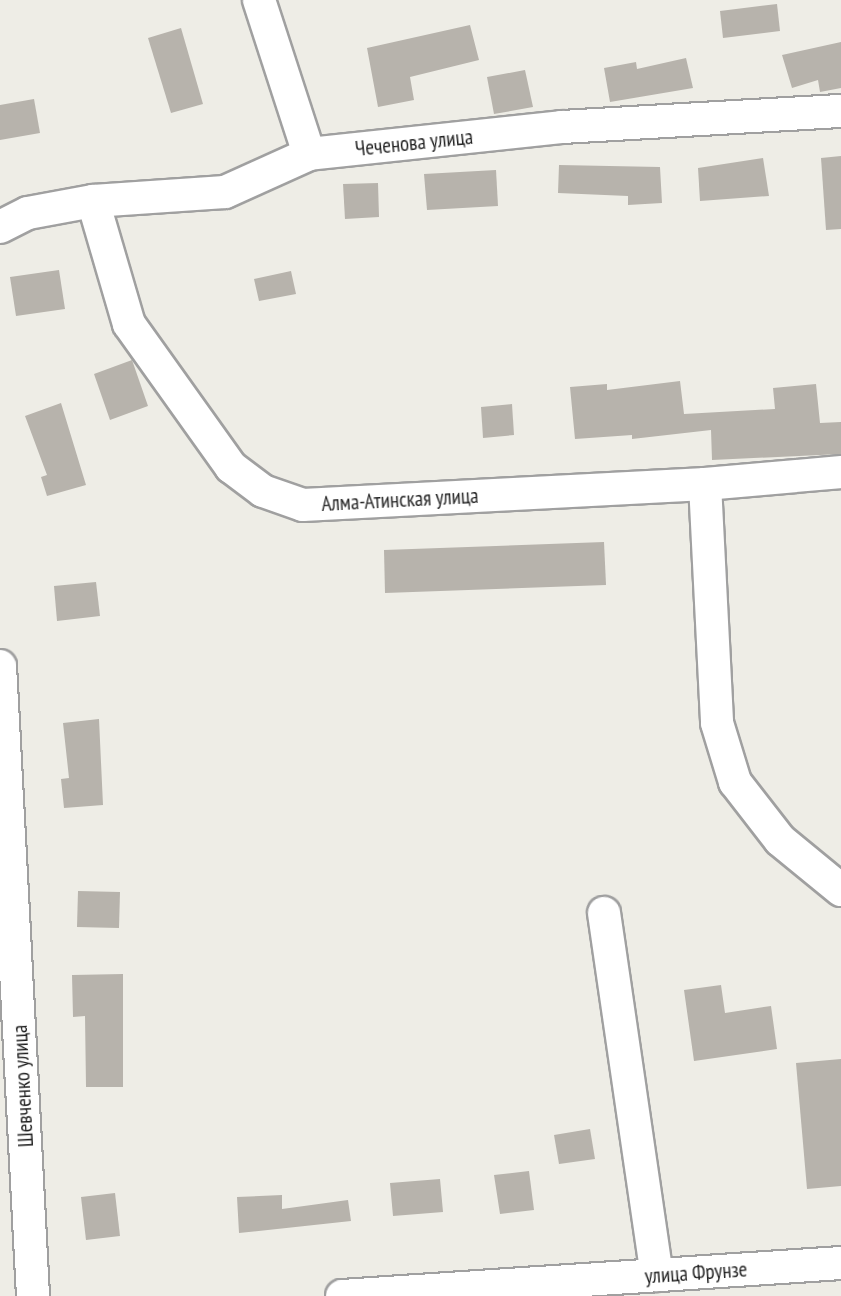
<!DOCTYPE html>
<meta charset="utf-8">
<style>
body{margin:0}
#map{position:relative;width:841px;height:1296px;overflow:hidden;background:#eeede6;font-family:"PT Sans Narrow",sans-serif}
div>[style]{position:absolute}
.building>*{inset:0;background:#b7b3ac}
.roads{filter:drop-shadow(2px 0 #a0a0a0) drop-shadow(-2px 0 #a0a0a0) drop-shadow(0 2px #a0a0a0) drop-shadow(0 -2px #a0a0a0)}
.minor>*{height:32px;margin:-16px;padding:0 16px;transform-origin:16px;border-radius:16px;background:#fff}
span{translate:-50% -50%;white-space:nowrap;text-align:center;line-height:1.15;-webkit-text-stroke:6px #fff;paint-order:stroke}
.street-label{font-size:21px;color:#1f1f1f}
</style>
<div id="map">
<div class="building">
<div style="clip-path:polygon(777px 4px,780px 31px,723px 38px,720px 11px)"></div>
<div style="clip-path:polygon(470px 25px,479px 60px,410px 77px,414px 100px,378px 107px,367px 48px)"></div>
<div style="clip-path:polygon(181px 28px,203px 104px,171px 113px,148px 38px)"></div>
<div style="clip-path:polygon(841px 42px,841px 88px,820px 92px,818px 80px,792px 88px,782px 55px)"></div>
<div style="clip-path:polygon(686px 58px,693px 88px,610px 102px,604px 68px,636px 62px,637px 69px)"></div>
<div style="clip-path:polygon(525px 70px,533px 107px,494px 114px,487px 77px)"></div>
<div style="clip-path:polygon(34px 99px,40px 133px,0 140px,0 105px)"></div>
<div style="clip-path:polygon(841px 156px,841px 229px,826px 230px,821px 158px)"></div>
<div style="clip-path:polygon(763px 158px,769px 196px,700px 201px,698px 168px)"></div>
<div style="clip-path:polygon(559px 165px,660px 167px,662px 203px,628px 205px,628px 196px,558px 193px)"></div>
<div style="clip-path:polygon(496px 170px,498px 206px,427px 210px,424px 174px)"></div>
<div style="clip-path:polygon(378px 183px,379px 217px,345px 219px,343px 184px)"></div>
<div style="clip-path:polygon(59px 270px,65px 309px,16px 316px,10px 277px)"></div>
<div style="clip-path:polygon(291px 271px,296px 294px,259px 301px,254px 279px)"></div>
<div style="clip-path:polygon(132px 360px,148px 406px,110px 420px,94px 374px)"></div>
<div style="clip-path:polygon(680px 381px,684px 414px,775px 409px,773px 388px,816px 384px,820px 423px,841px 422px,841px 454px,712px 460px,711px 430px,632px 439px,632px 435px,575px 439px,570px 387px,607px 384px,607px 390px)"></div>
<div style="clip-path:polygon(61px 403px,86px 485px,47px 496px,41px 477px,47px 475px,25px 416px)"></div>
<div style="clip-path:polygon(512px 404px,514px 435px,483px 438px,481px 407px)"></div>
<div style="clip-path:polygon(604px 542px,606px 585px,385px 593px,384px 550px)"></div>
<div style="clip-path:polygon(96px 582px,100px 616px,57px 621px,54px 586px)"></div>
<div style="clip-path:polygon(99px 719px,103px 805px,64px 808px,61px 779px,69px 778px,63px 723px)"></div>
<div style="clip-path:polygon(78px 891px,120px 892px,119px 928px,77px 927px)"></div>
<div style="clip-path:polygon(123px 974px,123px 1087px,86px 1087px,85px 1016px,73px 1017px,72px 975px)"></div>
<div style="clip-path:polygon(721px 985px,725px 1013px,771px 1006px,777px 1049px,694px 1061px,684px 990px)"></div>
<div style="clip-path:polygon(841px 1059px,841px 1186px,807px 1189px,796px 1063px)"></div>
<div style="clip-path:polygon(590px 1129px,595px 1159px,559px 1164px,554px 1135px)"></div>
<div style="clip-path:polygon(529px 1171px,534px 1210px,500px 1214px,494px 1175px)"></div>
<div style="clip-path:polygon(440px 1179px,443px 1212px,393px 1216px,390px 1183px)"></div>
<div style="clip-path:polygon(115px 1193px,120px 1236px,86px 1240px,81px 1197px)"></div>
<div style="clip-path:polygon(282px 1195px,282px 1209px,348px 1200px,351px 1221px,239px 1233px,237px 1197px)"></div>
</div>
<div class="roads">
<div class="minor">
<div style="left:259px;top:0;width:162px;rotate:72deg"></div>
<div style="left:93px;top:201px;width:128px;rotate:73.7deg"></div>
<div style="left:129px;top:324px;width:176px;rotate:54.5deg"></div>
<div style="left:231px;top:467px;width:40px;rotate:37deg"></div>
<div style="left:263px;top:491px;width:42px;rotate:19.3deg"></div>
<div style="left:303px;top:505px;width:403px;rotate:-3deg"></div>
<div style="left:705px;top:484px;width:137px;rotate:-5deg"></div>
<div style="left:0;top:227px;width:31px;rotate:-27deg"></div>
<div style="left:28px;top:213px;width:66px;rotate:-10.5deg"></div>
<div style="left:93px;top:201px;width:132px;rotate:-3.9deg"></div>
<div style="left:225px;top:192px;width:92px;rotate:-24.3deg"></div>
<div style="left:309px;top:154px;width:254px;rotate:-6.1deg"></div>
<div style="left:562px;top:127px;width:279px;rotate:-3.3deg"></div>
<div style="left:705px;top:484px;width:239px;rotate:87.1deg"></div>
<div style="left:717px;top:723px;width:62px;rotate:73deg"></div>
<div style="left:735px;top:782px;width:73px;rotate:52.2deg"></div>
<div style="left:780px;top:840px;width:79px;rotate:39.3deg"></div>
<div style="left:0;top:666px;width:631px;rotate:87deg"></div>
<div style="left:604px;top:913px;width:366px;rotate:81.7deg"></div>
<div style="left:342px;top:1296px;width:500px;rotate:-3.78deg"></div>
</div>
</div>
<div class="street-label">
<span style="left:414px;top:143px;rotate:-6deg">Чеченова улица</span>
<span style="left:400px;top:500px;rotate:-3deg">Алма-Атинская улица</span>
<span style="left:23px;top:1086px;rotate:-93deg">Шевченко улица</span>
<span style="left:696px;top:1273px;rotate:-4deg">улица Фрунзе</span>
</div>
</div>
